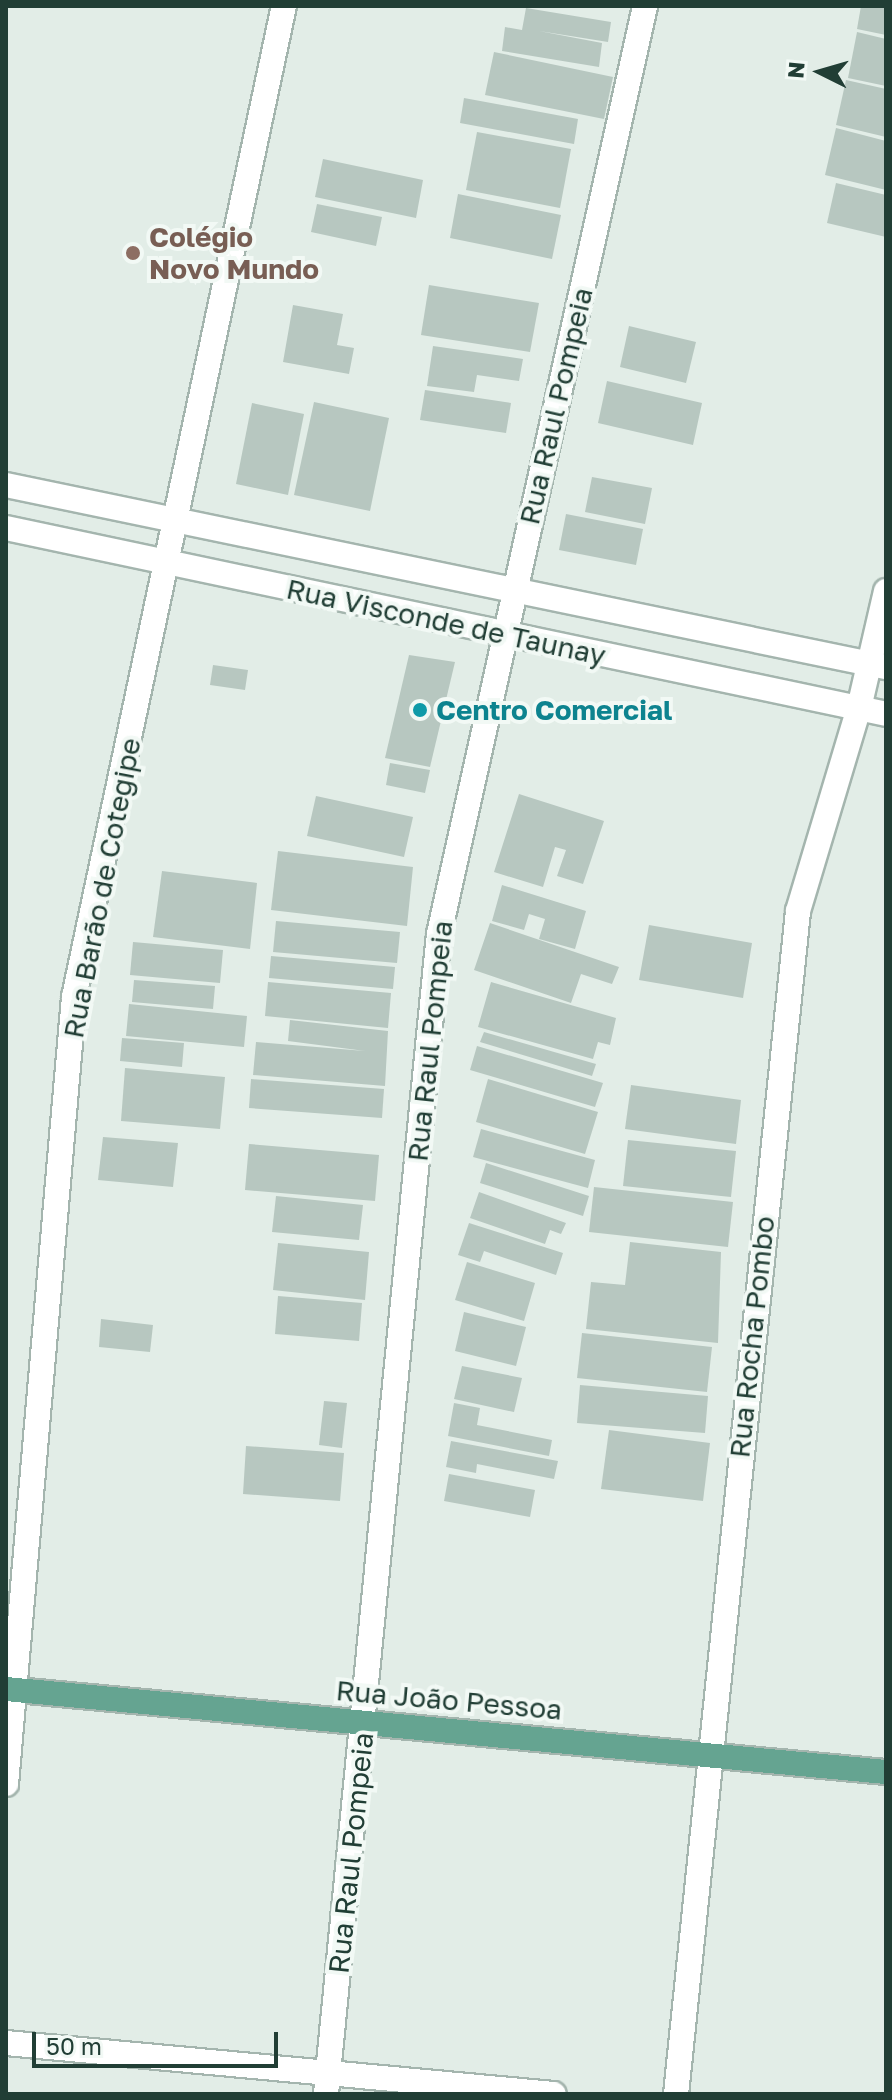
<!DOCTYPE html>
<meta charset="utf-8">
<style>
body{margin:0}
#map{position:relative;width:892px;height:2100px;overflow:hidden;background:#e2ede7;font-family:"Golos Text",sans-serif}
div>[style]{position:absolute}
.building>*{inset:0;background:#b7c7c0}
.roads{filter:drop-shadow(2px 0 #a4b5ae) drop-shadow(-2px 0 #a4b5ae) drop-shadow(0 2px #a4b5ae) drop-shadow(0 -2px #a4b5ae)}
.minor>*{height:24px;margin:-12px;padding:0 12px;transform-origin:12px;border-radius:12px;background:#fff}
.major>*{height:24px;margin:-12px;padding:0 12px;transform-origin:12px;border-radius:12px;background:#65a491}
.dots>*{width:22px;height:22px;translate:-50% -50%;box-sizing:border-box;border:4px solid #f2f9f5;border-radius:50%}
span{translate:-50% -50%;white-space:nowrap;text-align:center;line-height:1.15;-webkit-text-stroke:8px #f2f9f5;paint-order:stroke}
.education-label{font-size:28px;color:#785e54;font-weight:700}
.left{translate:0 -50%;text-align:left}
.street-label{font-size:28px;color:#213e35}
.culture-label{font-size:28px;color:#0d838f;font-weight:700}
.frame{position:absolute;inset:0;border:8px solid #213e35;pointer-events:none}
.north{position:absolute;left:780px;top:32px;width:80px;height:80px;-webkit-text-stroke:6px #f2f9f5;paint-order:stroke;rotate:275deg;font-size:22px;font-weight:700;line-height:32px;text-align:center;color:#213e35}
.north::after{content:'';display:block;margin:auto;width:28px;height:36px;background:#213e35;clip-path:polygon(50% 0,100% 100%,50% 72%,0 100%)}
.scale{position:absolute;left:32px;top:2032px;width:246px;height:36px;box-sizing:border-box;border:4px solid #213e35;border-top:0;padding-left:10px;font-size:24px;line-height:28px;white-space:nowrap;color:#213e35;-webkit-text-stroke:6px #f2f9f5;paint-order:stroke}
</style>
<div id="map">
<div class="building">
<div style="clip-path:polygon(861px 6px,886px 6px,886px 35px,857px 29px)"></div>
<div style="clip-path:polygon(526px 8px,611px 22px,608px 42px,539px 31px,602px 43px,599px 67px,502px 51px,505px 27px,522px 30px)"></div>
<div style="clip-path:polygon(857px 32px,886px 39px,886px 86px,848px 78px)"></div>
<div style="clip-path:polygon(494px 52px,613px 77px,604px 119px,485px 95px)"></div>
<div style="clip-path:polygon(846px 80px,886px 89px,886px 137px,836px 125px)"></div>
<div style="clip-path:polygon(464px 98px,578px 119px,574px 144px,460px 123px)"></div>
<div style="clip-path:polygon(836px 128px,886px 141px,886px 190px,825px 175px)"></div>
<div style="clip-path:polygon(477px 132px,571px 149px,560px 208px,466px 190px)"></div>
<div style="clip-path:polygon(323px 159px,423px 180px,416px 218px,315px 197px)"></div>
<div style="clip-path:polygon(836px 183px,886px 195px,886px 237px,827px 223px)"></div>
<div style="clip-path:polygon(458px 194px,561px 215px,552px 259px,450px 238px)"></div>
<div style="clip-path:polygon(317px 204px,382px 217px,376px 246px,311px 232px)"></div>
<div style="clip-path:polygon(429px 285px,539px 303px,530px 352px,421px 335px)"></div>
<div style="clip-path:polygon(293px 305px,343px 314px,337px 345px,354px 348px,349px 374px,283px 362px)"></div>
<div style="clip-path:polygon(629px 326px,696px 342px,686px 383px,620px 367px)"></div>
<div style="clip-path:polygon(433px 346px,523px 359px,519px 381px,477px 375px,474px 392px,427px 386px)"></div>
<div style="clip-path:polygon(607px 381px,702px 403px,693px 445px,598px 423px)"></div>
<div style="clip-path:polygon(425px 390px,511px 403px,506px 433px,420px 420px)"></div>
<div style="clip-path:polygon(314px 402px,389px 418px,370px 511px,294px 495px)"></div>
<div style="clip-path:polygon(252px 403px,304px 414px,288px 495px,236px 484px)"></div>
<div style="clip-path:polygon(592px 477px,652px 488px,645px 524px,585px 512px)"></div>
<div style="clip-path:polygon(566px 514px,643px 529px,636px 565px,559px 550px)"></div>
<div style="clip-path:polygon(409px 655px,455px 662px,430px 767px,385px 758px)"></div>
<div style="clip-path:polygon(213px 665px,248px 670px,245px 690px,210px 685px)"></div>
<div style="clip-path:polygon(390px 763px,430px 770px,425px 793px,386px 785px)"></div>
<div style="clip-path:polygon(519px 794px,604px 821px,583px 884px,557px 876px,566px 850px,555px 847px,543px 887px,494px 872px)"></div>
<div style="clip-path:polygon(316px 796px,413px 817px,404px 857px,307px 836px)"></div>
<div style="clip-path:polygon(278px 851px,413px 867px,407px 926px,271px 910px)"></div>
<div style="clip-path:polygon(162px 871px,257px 883px,250px 949px,153px 937px)"></div>
<div style="clip-path:polygon(502px 885px,586px 911px,575px 949px,539px 939px,545px 919px,529px 914px,524px 930px,492px 921px)"></div>
<div style="clip-path:polygon(276px 921px,400px 932px,397px 963px,273px 952px)"></div>
<div style="clip-path:polygon(490px 923px,619px 967px,612px 984px,581px 974px,571px 1003px,474px 970px)"></div>
<div style="clip-path:polygon(649px 925px,752px 943px,743px 998px,639px 980px)"></div>
<div style="clip-path:polygon(133px 942px,223px 950px,220px 983px,130px 975px)"></div>
<div style="clip-path:polygon(271px 956px,395px 967px,393px 989px,269px 978px)"></div>
<div style="clip-path:polygon(134px 980px,215px 986px,213px 1009px,132px 1002px)"></div>
<div style="clip-path:polygon(268px 982px,391px 993px,388px 1028px,265px 1016px)"></div>
<div style="clip-path:polygon(491px 982px,616px 1018px,610px 1045px,598px 1042px,593px 1059px,478px 1027px)"></div>
<div style="clip-path:polygon(129px 1004px,247px 1016px,244px 1047px,126px 1036px)"></div>
<div style="clip-path:polygon(290px 1020px,388px 1031px,385px 1086px,253px 1075px,256px 1042px,365px 1051px,288px 1041px)"></div>
<div style="clip-path:polygon(484px 1032px,596px 1064px,592px 1076px,480px 1042px)"></div>
<div style="clip-path:polygon(122px 1038px,184px 1043px,182px 1067px,120px 1061px)"></div>
<div style="clip-path:polygon(477px 1046px,603px 1083px,595px 1107px,470px 1070px)"></div>
<div style="clip-path:polygon(125px 1068px,225px 1077px,220px 1129px,121px 1121px)"></div>
<div style="clip-path:polygon(251px 1079px,384px 1089px,382px 1118px,249px 1108px)"></div>
<div style="clip-path:polygon(488px 1079px,598px 1112px,585px 1154px,476px 1122px)"></div>
<div style="clip-path:polygon(631px 1085px,741px 1100px,736px 1144px,625px 1129px)"></div>
<div style="clip-path:polygon(481px 1129px,595px 1160px,588px 1188px,473px 1157px)"></div>
<div style="clip-path:polygon(103px 1137px,178px 1143px,173px 1187px,98px 1180px)"></div>
<div style="clip-path:polygon(628px 1140px,736px 1151px,731px 1197px,623px 1186px)"></div>
<div style="clip-path:polygon(249px 1144px,379px 1155px,375px 1201px,245px 1190px)"></div>
<div style="clip-path:polygon(486px 1163px,589px 1196px,583px 1216px,480px 1183px)"></div>
<div style="clip-path:polygon(594px 1187px,733px 1202px,728px 1247px,589px 1232px)"></div>
<div style="clip-path:polygon(479px 1192px,566px 1223px,561px 1234px,550px 1230px,545px 1244px,470px 1218px)"></div>
<div style="clip-path:polygon(276px 1196px,363px 1205px,359px 1240px,272px 1232px)"></div>
<div style="clip-path:polygon(469px 1223px,563px 1253px,556px 1275px,484px 1251px,480px 1262px,458px 1255px)"></div>
<div style="clip-path:polygon(630px 1242px,721px 1252px,718px 1343px,586px 1329px,591px 1282px,625px 1285px)"></div>
<div style="clip-path:polygon(278px 1243px,369px 1252px,365px 1300px,273px 1290px)"></div>
<div style="clip-path:polygon(467px 1262px,535px 1283px,524px 1321px,455px 1300px)"></div>
<div style="clip-path:polygon(278px 1296px,362px 1303px,359px 1341px,275px 1334px)"></div>
<div style="clip-path:polygon(464px 1312px,526px 1327px,516px 1366px,455px 1351px)"></div>
<div style="clip-path:polygon(101px 1319px,153px 1325px,150px 1352px,99px 1347px)"></div>
<div style="clip-path:polygon(582px 1333px,712px 1347px,707px 1392px,577px 1378px)"></div>
<div style="clip-path:polygon(462px 1366px,522px 1378px,514px 1412px,454px 1399px)"></div>
<div style="clip-path:polygon(580px 1385px,708px 1396px,705px 1433px,577px 1423px)"></div>
<div style="clip-path:polygon(324px 1401px,347px 1403px,342px 1448px,319px 1445px)"></div>
<div style="clip-path:polygon(454px 1403px,480px 1408px,477px 1425px,552px 1440px,549px 1456px,448px 1436px)"></div>
<div style="clip-path:polygon(609px 1430px,710px 1443px,703px 1501px,601px 1489px)"></div>
<div style="clip-path:polygon(451px 1441px,558px 1461px,554px 1479px,477px 1464px,476px 1473px,446px 1467px)"></div>
<div style="clip-path:polygon(246px 1446px,344px 1453px,340px 1501px,243px 1494px)"></div>
<div style="clip-path:polygon(449px 1474px,535px 1490px,530px 1517px,444px 1501px)"></div>
</div>
<div class="roads">
<div class="minor">
<div style="left:6px;top:485px;width:898px;rotate:11.7deg"></div>
<div style="left:6px;top:528px;width:899px;rotate:11.93deg"></div>
<div style="left:6px;top:1784px;width:790px;rotate:-85.06deg"></div>
<div style="left:74px;top:997px;width:1013px;rotate:-78.04deg"></div>
<div style="left:6px;top:2043px;width:550px;rotate:5.32deg"></div>
<div style="left:326px;top:2094px;width:1165px;rotate:-84.44deg"></div>
<div style="left:439px;top:934px;width:951px;rotate:-77.48deg"></div>
<div style="left:676px;top:2094px;width:1189px;rotate:-84.11deg"></div>
<div style="left:798px;top:911px;width:212px;rotate:-73.3deg"></div>
<div style="left:859px;top:708px;width:120px;rotate:-77deg"></div>
</div>
<div class="major">
<div style="left:6px;top:1689px;width:884px;rotate:5.39deg"></div>
</div>
</div>
<div class="dots">
<div style="left:133px;top:253px;background:#8d6e63"></div>
<div style="left:420px;top:710px;background:#0f9aa8"></div>
</div>
<div class="education-label">
<span class="left" style="left:149px;top:253px">Colégio<br>Novo Mundo</span>
</div>
<div class="street-label">
<span style="left:556px;top:406px;rotate:-77deg">Rua Raul Pompeia</span>
<span style="left:446px;top:622px;rotate:12deg">Rua Visconde de Taunay</span>
<span style="left:102px;top:888px;rotate:-79deg">Rua Barão de Cotegipe</span>
<span style="left:430px;top:1041px;rotate:-84deg">Rua Raul Pompeia</span>
<span style="left:752px;top:1337px;rotate:-84deg">Rua Rocha Pombo</span>
<span style="left:449px;top:1700px;rotate:5deg">Rua João Pessoa</span>
<span style="left:351px;top:1853px;rotate:-84deg">Rua Raul Pompeia</span>
</div>
<div class="culture-label">
<span class="left" style="left:436px;top:710px">Centro Comercial</span>
</div>
<div class="frame"></div>
<div class="north">N</div>
<div class="scale">50 m</div>
</div>
